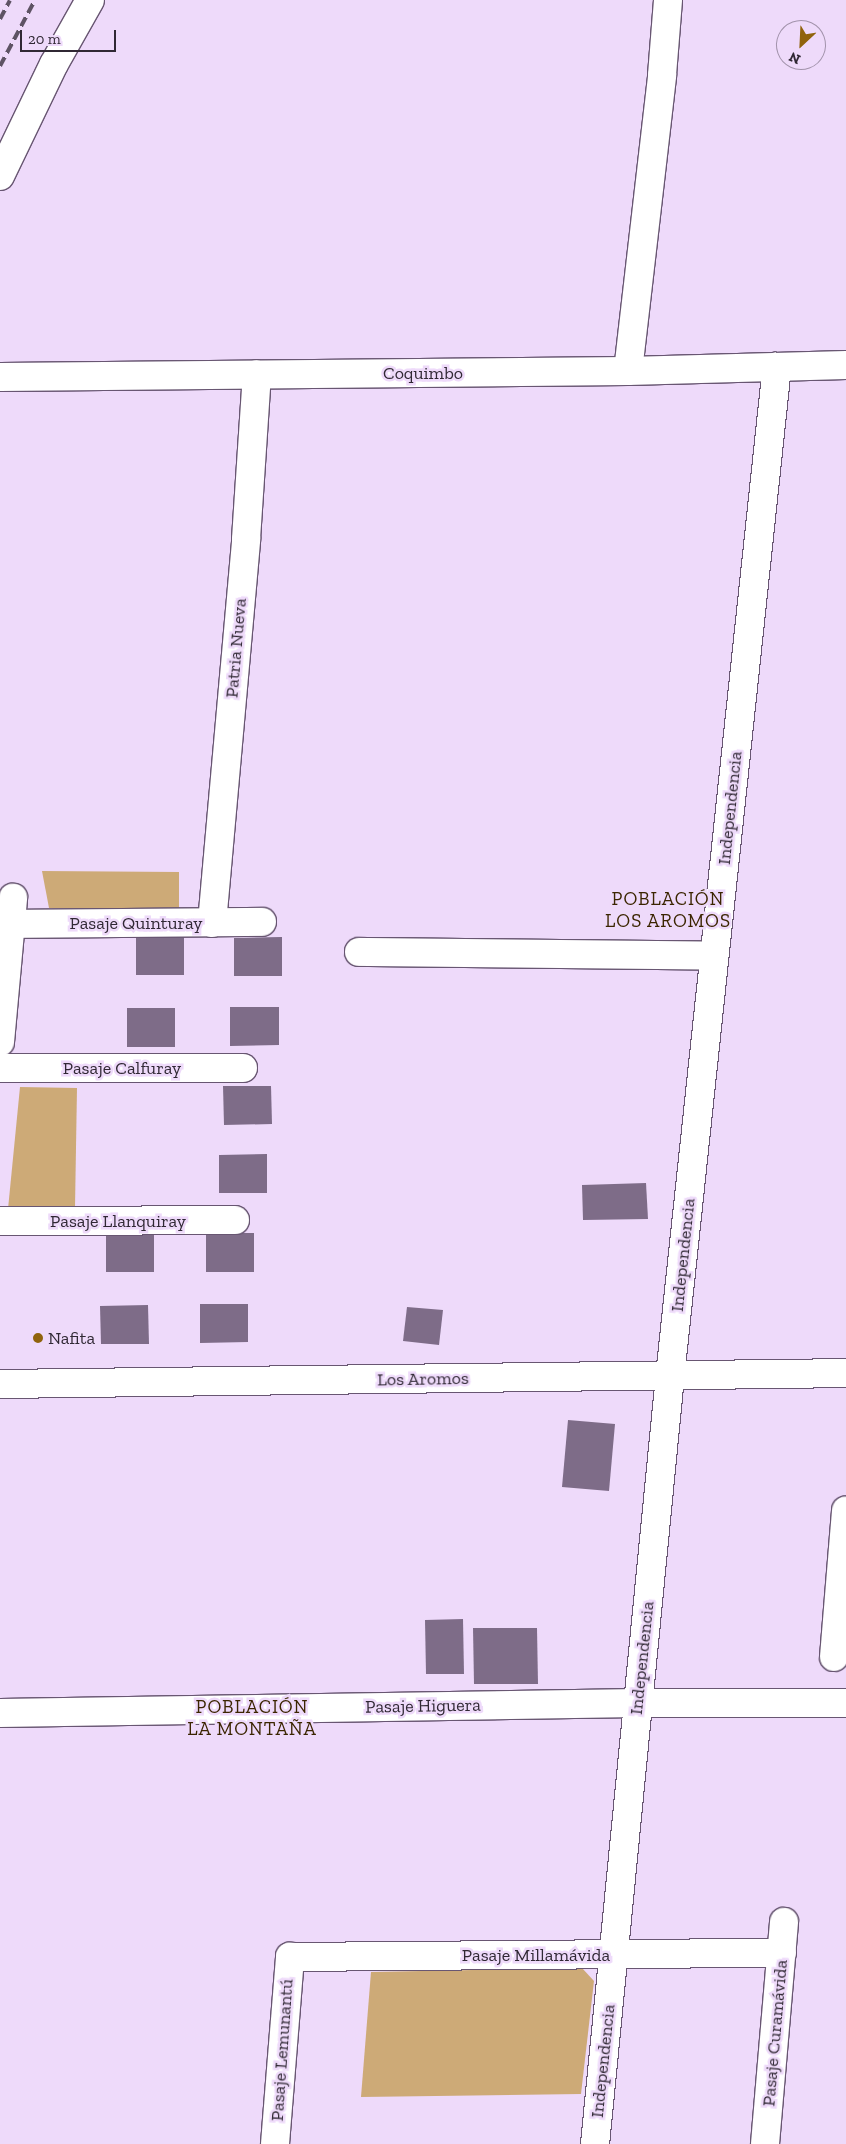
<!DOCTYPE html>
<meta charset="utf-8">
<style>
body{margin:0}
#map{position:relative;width:846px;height:2144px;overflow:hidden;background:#eedafa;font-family:"Zilla Slab",serif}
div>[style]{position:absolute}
.green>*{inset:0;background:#cdaa77}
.building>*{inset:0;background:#7e6c88}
.roads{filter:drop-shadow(1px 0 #685672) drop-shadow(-1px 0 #685672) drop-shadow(0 1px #685672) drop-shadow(0 -1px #685672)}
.minor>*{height:28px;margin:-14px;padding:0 14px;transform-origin:14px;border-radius:14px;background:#fff}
.rail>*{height:4px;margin-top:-2px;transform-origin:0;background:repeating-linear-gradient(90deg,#5e5364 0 10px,transparent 0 15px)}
.dots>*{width:14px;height:14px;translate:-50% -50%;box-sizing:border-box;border:2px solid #eedafa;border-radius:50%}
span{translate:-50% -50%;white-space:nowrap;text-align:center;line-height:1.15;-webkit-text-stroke:5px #eedafa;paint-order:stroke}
.street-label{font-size:18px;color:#302834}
.poi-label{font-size:18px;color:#302834}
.left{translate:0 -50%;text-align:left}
.neighbourhood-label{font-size:19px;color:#3b2500;letter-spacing:1px}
.north{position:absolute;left:776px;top:20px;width:50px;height:50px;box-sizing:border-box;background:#eedafa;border:1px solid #a293ab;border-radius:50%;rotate:205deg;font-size:14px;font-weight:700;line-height:20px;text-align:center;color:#302834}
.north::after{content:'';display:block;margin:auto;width:18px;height:22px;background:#90630c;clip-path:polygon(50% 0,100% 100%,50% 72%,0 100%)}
.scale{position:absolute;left:20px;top:30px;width:96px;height:22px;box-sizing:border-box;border:2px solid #302834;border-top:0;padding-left:6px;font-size:15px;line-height:18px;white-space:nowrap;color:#302834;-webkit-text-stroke:4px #eedafa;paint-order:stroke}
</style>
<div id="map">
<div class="green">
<div style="clip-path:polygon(42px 871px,179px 872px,179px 911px,49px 908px)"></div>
<div style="clip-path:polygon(20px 1087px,77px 1088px,75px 1207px,8px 1209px)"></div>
<div style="clip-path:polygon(582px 1968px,594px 1981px,581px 2094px,361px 2097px,371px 1972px)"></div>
</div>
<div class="building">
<div style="clip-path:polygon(184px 936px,184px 975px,136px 975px,136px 937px)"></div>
<div style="clip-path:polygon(282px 937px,282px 976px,234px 976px,234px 938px)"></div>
<div style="clip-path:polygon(230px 1007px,279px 1007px,279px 1045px,230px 1046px)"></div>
<div style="clip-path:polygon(127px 1008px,175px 1008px,175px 1047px,127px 1047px)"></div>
<div style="clip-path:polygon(223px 1086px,271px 1086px,272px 1124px,224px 1125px)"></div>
<div style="clip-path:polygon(267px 1154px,267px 1193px,219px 1193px,219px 1155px)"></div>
<div style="clip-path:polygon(646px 1183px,648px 1219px,583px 1220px,582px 1185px)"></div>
<div style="clip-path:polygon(154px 1232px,154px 1272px,106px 1272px,106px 1233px)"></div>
<div style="clip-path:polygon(206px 1233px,254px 1233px,254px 1272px,206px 1272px)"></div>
<div style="clip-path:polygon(200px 1304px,248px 1304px,248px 1342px,200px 1343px)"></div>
<div style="clip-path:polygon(148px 1305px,149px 1344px,101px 1344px,100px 1306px)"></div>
<div style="clip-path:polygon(407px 1307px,443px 1310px,439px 1345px,403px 1341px)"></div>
<div style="clip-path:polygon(568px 1420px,615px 1424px,609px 1491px,562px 1487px)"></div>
<div style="clip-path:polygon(463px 1619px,464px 1674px,426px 1674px,425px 1620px)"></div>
<div style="clip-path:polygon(473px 1628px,537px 1628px,538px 1684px,474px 1684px)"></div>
</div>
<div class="roads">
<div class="minor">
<div style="left:0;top:176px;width:124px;rotate:-64.3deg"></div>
<div style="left:54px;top:64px;width:73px;rotate:-60.6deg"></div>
<div style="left:628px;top:371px;width:298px;rotate:-83.4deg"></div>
<div style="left:662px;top:75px;width:75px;rotate:-85.4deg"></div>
<div style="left:0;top:377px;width:628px;rotate:-0.55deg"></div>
<div style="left:628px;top:371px;width:218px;rotate:-1.6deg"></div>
<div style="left:212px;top:923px;width:386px;rotate:-84.9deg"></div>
<div style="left:246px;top:539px;width:165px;rotate:-86.2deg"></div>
<div style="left:10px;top:924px;width:252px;rotate:-0.5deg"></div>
<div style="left:359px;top:952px;width:355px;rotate:0.6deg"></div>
<div style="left:0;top:1042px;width:145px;rotate:-84.8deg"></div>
<div style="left:0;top:1068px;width:243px"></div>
<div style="left:0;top:1221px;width:235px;rotate:-0.2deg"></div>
<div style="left:0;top:1384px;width:846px;rotate:-0.74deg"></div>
<div style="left:834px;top:1657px;width:147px;rotate:-85.3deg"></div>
<div style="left:0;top:1713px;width:638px;rotate:-0.9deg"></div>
<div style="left:638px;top:1703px;width:208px"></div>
<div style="left:275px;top:2144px;width:188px;rotate:-85.4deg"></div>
<div style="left:290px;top:1957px;width:492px;rotate:-0.5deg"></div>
<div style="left:595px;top:2144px;width:772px;rotate:-84.42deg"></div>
<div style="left:670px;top:1376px;width:1015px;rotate:-83.95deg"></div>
<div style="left:765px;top:2144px;width:223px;rotate:-85.1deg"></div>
</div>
</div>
<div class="rail">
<div style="left:0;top:19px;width:21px;rotate:-62deg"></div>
<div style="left:0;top:66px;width:75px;rotate:-62.1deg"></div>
</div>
<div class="dots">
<div style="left:38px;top:1338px;background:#90630c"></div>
</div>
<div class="street-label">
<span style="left:423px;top:373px">Coquimbo</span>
<span style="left:236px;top:648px;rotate:-85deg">Patria Nueva</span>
<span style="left:730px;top:808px;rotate:-84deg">Independencia</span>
<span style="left:136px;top:923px">Pasaje Quinturay</span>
<span style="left:122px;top:1068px">Pasaje Calfuray</span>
<span style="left:118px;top:1221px">Pasaje Llanquiray</span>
<span style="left:683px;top:1255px;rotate:-84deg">Independencia</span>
<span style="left:423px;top:1379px;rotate:-1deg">Los Aromos</span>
<span style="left:642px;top:1658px;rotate:-84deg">Independencia</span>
<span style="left:423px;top:1706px;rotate:-1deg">Pasaje Higuera</span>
<span style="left:536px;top:1955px">Pasaje Millamávida</span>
<span style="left:775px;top:2033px;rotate:-85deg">Pasaje Curamávida</span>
<span style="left:282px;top:2050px;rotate:-86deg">Pasaje Lemunantú</span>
<span style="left:603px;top:2061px;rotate:-84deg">Independencia</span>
</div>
<div class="poi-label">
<span class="left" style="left:48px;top:1338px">Nafita</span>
</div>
<div class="neighbourhood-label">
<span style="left:668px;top:910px">POBLACIÓN<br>LOS AROMOS</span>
<span style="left:252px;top:1718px">POBLACIÓN<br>LA MONTAÑA</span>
</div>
<div class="north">N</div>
<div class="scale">20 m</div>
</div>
